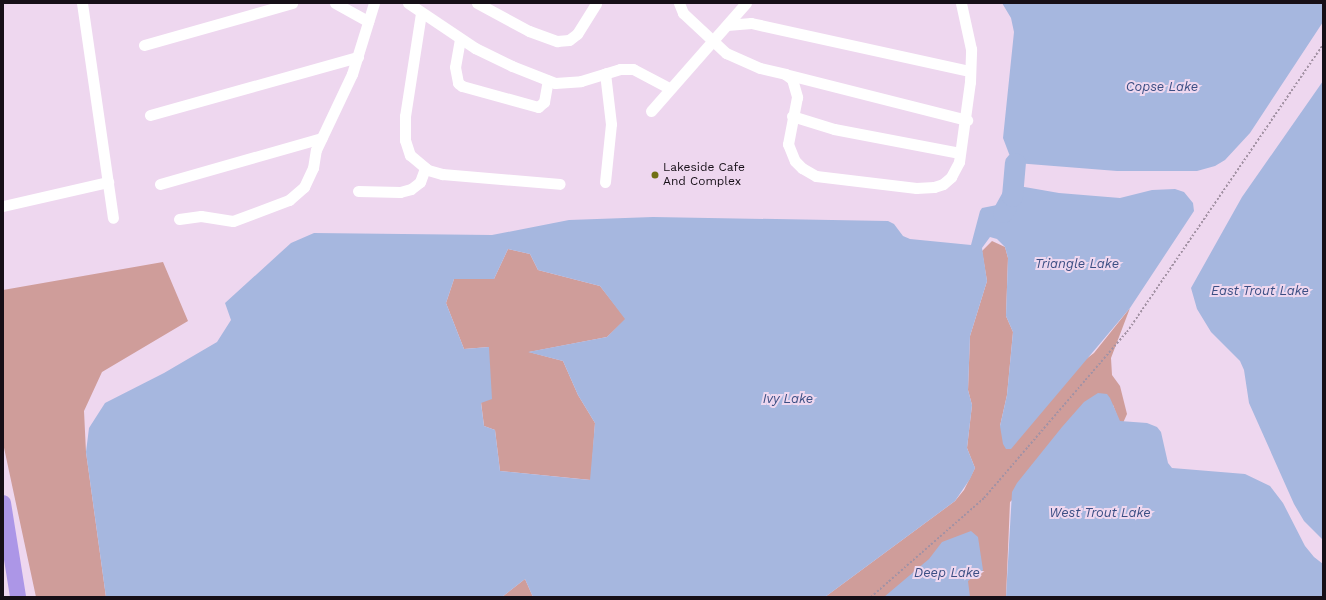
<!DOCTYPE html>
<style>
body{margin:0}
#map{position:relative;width:1326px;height:600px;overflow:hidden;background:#eed7ef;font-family:"Work Sans",sans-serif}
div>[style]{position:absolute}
.forest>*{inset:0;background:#cf9d9a}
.water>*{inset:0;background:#a6b7df}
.river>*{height:21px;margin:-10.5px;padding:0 10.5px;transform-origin:10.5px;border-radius:10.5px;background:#a6b7df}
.path>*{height:2px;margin-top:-1px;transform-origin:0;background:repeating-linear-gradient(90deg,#a392a4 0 2px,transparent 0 4px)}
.minor>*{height:11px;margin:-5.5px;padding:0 5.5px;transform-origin:5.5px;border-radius:5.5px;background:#fff}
.highway>*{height:16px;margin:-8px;padding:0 8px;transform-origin:8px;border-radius:8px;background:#ac96e7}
.dots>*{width:11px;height:11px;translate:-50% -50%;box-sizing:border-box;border:2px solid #eed7ef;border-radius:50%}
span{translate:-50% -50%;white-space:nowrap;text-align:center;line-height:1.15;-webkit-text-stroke:4px #eed7ef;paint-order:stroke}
.poi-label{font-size:12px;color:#160f17}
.left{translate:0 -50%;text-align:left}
.water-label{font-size:13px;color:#3b4e83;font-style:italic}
.frame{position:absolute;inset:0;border:4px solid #160f17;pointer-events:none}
</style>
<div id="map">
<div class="forest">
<div style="clip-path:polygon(992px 241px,1005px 247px,1008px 258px,1006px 316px,1013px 332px,1007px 395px,1000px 426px,1094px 353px,1130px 308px,1111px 358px,1112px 375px,1120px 386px,1127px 414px,1123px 423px,1119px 421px,1113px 405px,1010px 502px,1006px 597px,825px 597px,955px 501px,964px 490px,975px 468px,967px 448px,972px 405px,968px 390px,970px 336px,987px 281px,982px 251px)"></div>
<div style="clip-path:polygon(508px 249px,530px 254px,538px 270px,600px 286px,626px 319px,607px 337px,529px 352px,563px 361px,578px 395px,595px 423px,591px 480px,500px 471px,495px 430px,484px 426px,481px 402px,489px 347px,464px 349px,446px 303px,454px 279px,494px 279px)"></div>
<div style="clip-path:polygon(163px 262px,188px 321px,102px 372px,84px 411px,86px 452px,106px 597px,36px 597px,3px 443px,3px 290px)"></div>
<div style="clip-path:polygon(525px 579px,533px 597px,502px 597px)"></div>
</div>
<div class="water">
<div style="clip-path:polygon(1002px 3px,1323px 3px,1323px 22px,1250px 133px,1225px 160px,1215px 166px,1197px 171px,1117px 171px,1015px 163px,1011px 159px,1003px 138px,1014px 32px,1011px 18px)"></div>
<div style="clip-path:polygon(1323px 81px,1323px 540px,1304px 521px,1294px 504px,1249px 403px,1244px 370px,1240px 361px,1211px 332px,1197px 309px,1191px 288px,1242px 197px)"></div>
<div style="clip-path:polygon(evenodd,1013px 185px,1059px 193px,1120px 198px,1152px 190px,1175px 189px,1184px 192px,1193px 203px,1194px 211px,1130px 308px,1011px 449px,1006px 449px,1003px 444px,1000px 426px,1007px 395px,1013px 332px,1006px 316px,1008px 258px,1005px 247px,997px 239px,990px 237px,982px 248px,987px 281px,970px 336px,968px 390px,972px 405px,967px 448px,975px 468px,970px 479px,955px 501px,825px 597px,533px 597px,525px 579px,502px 597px,106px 597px,86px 452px,89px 428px,105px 403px,164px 373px,217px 342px,231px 320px,225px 303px,291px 243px,314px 233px,492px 235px,569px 220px,653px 217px,888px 221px,894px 224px,903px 236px,910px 239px,971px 245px,980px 211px,982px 208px,1002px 204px,1008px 187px,1013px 185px,508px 249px,530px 254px,538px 270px,600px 286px,625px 319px,607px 337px,528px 352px,563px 361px,578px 395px,595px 423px,590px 480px,500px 471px,495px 430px,484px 426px,481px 403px,492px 399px,489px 347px,464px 349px,446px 303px,454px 279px,494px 279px,508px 249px)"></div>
<div style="clip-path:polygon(1098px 393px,1107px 394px,1110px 398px,1120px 421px,1147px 423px,1157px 427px,1161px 432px,1168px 463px,1172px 468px,1245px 474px,1270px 486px,1283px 503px,1305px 546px,1314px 557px,1323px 564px,1323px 597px,1006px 597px,1012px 492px,1017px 483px,1062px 427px,1084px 402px)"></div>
<div style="clip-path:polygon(971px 531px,978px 537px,983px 570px,968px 581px,970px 597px,884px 597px,929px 559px,942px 542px)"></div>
</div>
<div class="river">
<div style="left:1003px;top:212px;width:18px;rotate:-61deg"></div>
<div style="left:1012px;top:196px;width:33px;rotate:-85deg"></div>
</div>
<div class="path">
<div style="left:871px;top:597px;width:150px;rotate:-41.2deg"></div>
<div style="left:984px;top:498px;width:219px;rotate:-49.3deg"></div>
<div style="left:1127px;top:332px;width:348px;rotate:-55.7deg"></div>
</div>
<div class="minor">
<div style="left:82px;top:3px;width:217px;rotate:81.8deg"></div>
<div style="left:335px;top:3px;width:38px;rotate:29deg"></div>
<div style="left:408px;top:3px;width:81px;rotate:33.9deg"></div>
<div style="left:475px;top:48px;width:41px;rotate:25.9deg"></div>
<div style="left:512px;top:66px;width:46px;rotate:21.6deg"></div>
<div style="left:555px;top:83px;width:26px;rotate:-4deg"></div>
<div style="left:581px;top:81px;width:41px;rotate:-17.1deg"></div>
<div style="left:620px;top:69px;width:13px"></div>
<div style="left:633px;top:69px;width:41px;rotate:27.8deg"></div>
<div style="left:477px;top:3px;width:59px;rotate:28.3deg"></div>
<div style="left:529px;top:31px;width:30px;rotate:20deg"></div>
<div style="left:557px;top:41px;width:12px;rotate:-5deg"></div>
<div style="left:569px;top:40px;width:10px;rotate:-37deg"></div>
<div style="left:577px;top:34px;width:36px;rotate:-58deg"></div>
<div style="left:679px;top:3px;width:11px;rotate:68deg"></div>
<div style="left:683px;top:13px;width:59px;rotate:42.9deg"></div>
<div style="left:726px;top:53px;width:37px;rotate:24deg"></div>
<div style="left:760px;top:68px;width:26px;rotate:13deg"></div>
<div style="left:785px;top:74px;width:9px;rotate:36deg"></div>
<div style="left:792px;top:79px;width:19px;rotate:74deg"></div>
<div style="left:797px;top:97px;width:48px;rotate:100.8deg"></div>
<div style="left:788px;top:144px;width:18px;rotate:68deg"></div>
<div style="left:795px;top:161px;width:10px;rotate:45deg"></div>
<div style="left:802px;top:168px;width:16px;rotate:30deg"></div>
<div style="left:816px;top:176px;width:101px;rotate:6.8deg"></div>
<div style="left:916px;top:188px;width:18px;rotate:-3deg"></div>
<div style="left:934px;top:187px;width:9px;rotate:-18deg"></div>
<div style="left:943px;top:184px;width:11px;rotate:-41deg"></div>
<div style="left:951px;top:177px;width:17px;rotate:-62deg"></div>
<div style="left:959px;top:162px;width:81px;rotate:-82.2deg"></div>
<div style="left:970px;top:82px;width:33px;rotate:-88deg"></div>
<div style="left:971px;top:49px;width:47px;rotate:-102.3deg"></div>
<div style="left:421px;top:13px;width:104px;rotate:98.8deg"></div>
<div style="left:405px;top:116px;width:24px;rotate:90deg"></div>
<div style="left:405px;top:140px;width:16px;rotate:72deg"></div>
<div style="left:410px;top:155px;width:23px;rotate:40deg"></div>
<div style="left:428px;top:170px;width:15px;rotate:16deg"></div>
<div style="left:442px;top:174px;width:118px;rotate:4.8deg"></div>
<div style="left:727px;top:25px;width:24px;rotate:-5deg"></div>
<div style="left:751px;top:23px;width:224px;rotate:12.4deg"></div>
<div style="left:460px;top:39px;width:28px;rotate:100deg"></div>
<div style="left:455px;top:67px;width:16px;rotate:79deg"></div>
<div style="left:458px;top:83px;width:5px;rotate:37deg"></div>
<div style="left:462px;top:86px;width:79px;rotate:15.4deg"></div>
<div style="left:538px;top:107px;width:8px;rotate:-40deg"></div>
<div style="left:544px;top:102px;width:22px;rotate:-80deg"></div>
<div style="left:144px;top:45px;width:154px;rotate:-15.8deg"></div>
<div style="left:785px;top:74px;width:188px;rotate:14.2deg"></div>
<div style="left:651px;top:111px;width:144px;rotate:-48.7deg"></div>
<div style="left:150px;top:115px;width:216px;rotate:-15.6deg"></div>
<div style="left:792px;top:116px;width:44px;rotate:17.2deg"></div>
<div style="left:834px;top:129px;width:128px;rotate:10.8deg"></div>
<div style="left:605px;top:182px;width:58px;rotate:-84.1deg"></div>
<div style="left:611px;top:124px;width:51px;rotate:-96.7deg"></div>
<div style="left:160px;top:184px;width:168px;rotate:-15.9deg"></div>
<div style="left:358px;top:191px;width:42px;rotate:1.4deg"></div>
<div style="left:400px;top:192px;width:11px;rotate:-15deg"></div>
<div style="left:411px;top:189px;width:11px;rotate:-38deg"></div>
<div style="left:420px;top:182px;width:15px;rotate:-70deg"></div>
<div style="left:3px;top:206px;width:108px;rotate:-12.9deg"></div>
<div style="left:179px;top:219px;width:22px;rotate:-8deg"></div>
<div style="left:201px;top:216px;width:32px;rotate:9deg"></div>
<div style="left:233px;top:221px;width:60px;rotate:-20.6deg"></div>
<div style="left:289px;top:200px;width:20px;rotate:-41deg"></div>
<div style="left:304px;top:187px;width:21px;rotate:-65deg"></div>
<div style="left:313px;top:168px;width:18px;rotate:-81deg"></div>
<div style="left:316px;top:150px;width:84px;rotate:-64.7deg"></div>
<div style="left:352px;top:74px;width:74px;rotate:-72.8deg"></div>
</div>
<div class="highway">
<div style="left:3px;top:503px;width:95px;rotate:80.9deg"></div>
</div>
<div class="dots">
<div style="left:655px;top:175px;background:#717014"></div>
</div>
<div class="poi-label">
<span class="left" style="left:663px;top:175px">Lakeside Cafe<br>And Complex</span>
</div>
<div class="water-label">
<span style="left:1162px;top:87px">Copse Lake</span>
<span style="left:1077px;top:264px">Triangle Lake</span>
<span style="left:1260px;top:291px">East Trout Lake</span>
<span style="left:788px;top:399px">Ivy Lake</span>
<span style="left:1100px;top:513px">West Trout Lake</span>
<span style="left:947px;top:573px">Deep Lake</span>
</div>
<div class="frame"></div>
</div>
